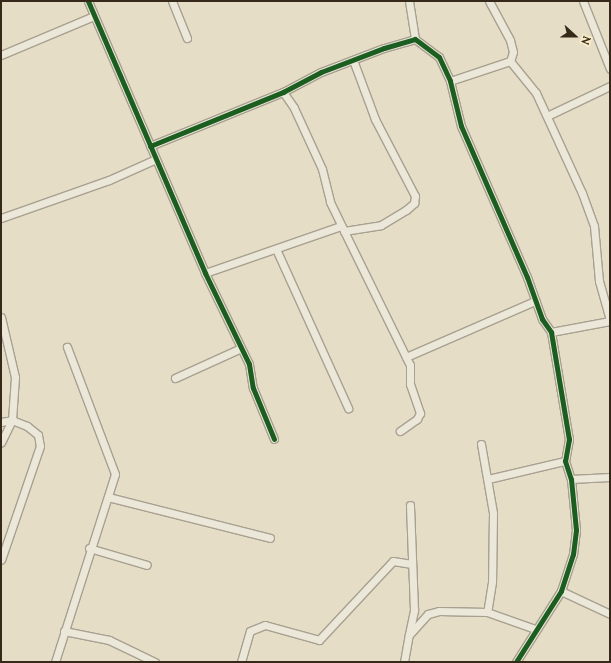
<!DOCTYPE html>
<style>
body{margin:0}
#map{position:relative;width:611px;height:663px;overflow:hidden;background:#e5ddc5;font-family:Lora,serif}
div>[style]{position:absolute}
.roads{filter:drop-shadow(1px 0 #a8a090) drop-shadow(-1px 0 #a8a090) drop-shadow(0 1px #a8a090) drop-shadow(0 -1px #a8a090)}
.minor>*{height:7px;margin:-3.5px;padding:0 3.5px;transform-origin:3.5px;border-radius:3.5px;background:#ebe7d9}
.cycleway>*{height:5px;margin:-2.5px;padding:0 2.5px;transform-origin:2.5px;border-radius:2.5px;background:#1b5e20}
span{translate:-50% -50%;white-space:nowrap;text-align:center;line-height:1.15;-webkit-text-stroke:3px #f9eec8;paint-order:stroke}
.frame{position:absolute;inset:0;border:2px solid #362919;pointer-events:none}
.north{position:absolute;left:555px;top:16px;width:40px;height:40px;-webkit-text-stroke:3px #f9eec8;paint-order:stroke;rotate:111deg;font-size:11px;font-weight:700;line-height:16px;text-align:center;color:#362919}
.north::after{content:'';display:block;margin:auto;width:14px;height:18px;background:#362919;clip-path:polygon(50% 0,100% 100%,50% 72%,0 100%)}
</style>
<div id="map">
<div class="roads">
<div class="minor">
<div style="left:88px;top:1px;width:296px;rotate:66.7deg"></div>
<div style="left:205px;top:273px;width:101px;rotate:64.2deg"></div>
<div style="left:249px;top:364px;width:24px;rotate:81deg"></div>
<div style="left:253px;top:388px;width:55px;rotate:67.6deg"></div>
<div style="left:172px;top:1px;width:40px;rotate:68deg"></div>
<div style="left:409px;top:1px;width:38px;rotate:81deg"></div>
<div style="left:489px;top:1px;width:44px;rotate:61.7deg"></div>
<div style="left:510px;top:40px;width:12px;rotate:76deg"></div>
<div style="left:513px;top:52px;width:9px;rotate:108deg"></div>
<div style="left:583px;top:1px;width:73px;rotate:68.3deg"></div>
<div style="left:1px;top:55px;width:101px;rotate:-22.8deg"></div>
<div style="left:450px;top:81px;width:63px;rotate:-18.4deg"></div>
<div style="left:510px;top:61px;width:41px;rotate:50.9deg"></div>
<div style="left:536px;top:93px;width:110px;rotate:65.3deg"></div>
<div style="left:582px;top:193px;width:35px;rotate:70deg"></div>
<div style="left:594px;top:226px;width:55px;rotate:84.8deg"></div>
<div style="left:599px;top:281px;width:41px;rotate:74.2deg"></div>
<div style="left:283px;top:92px;width:19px;rotate:55deg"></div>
<div style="left:294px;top:108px;width:67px;rotate:65.3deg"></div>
<div style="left:322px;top:169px;width:34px;rotate:76deg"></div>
<div style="left:330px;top:202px;width:32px;rotate:64deg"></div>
<div style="left:344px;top:231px;width:149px;rotate:63.8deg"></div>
<div style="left:410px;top:365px;width:19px;rotate:90deg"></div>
<div style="left:410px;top:384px;width:31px;rotate:71deg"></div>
<div style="left:420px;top:413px;width:7px;rotate:117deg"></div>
<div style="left:417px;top:419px;width:21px;rotate:145deg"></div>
<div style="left:547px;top:116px;width:70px;rotate:-25.5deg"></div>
<div style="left:150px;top:146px;width:144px;rotate:-22.1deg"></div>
<div style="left:283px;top:92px;width:43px;rotate:-27.8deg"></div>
<div style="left:321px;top:72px;width:67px;rotate:-20.9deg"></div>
<div style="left:384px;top:48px;width:32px;rotate:-16deg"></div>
<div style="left:415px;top:39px;width:30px;rotate:37deg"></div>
<div style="left:439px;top:57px;width:26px;rotate:65deg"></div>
<div style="left:450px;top:81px;width:46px;rotate:76.3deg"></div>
<div style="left:461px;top:126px;width:165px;rotate:66.4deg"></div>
<div style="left:527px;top:277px;width:45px;rotate:70.3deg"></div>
<div style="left:542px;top:319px;width:16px;rotate:55deg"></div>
<div style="left:551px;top:332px;width:109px;rotate:80.5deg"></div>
<div style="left:569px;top:439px;width:22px;rotate:100deg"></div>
<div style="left:565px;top:461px;width:19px;rotate:72deg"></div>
<div style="left:571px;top:479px;width:51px;rotate:84.4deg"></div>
<div style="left:576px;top:530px;width:24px;rotate:97deg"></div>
<div style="left:573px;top:554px;width:39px;rotate:108deg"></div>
<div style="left:561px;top:591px;width:84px;rotate:122.4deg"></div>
<div style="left:1px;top:218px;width:114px;rotate:-19.4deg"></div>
<div style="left:109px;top:180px;width:49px;rotate:-24deg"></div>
<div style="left:344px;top:231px;width:37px;rotate:-9deg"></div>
<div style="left:381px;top:225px;width:29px;rotate:-31deg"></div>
<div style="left:406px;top:210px;width:11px;rotate:-41deg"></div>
<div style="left:414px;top:203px;width:7px;rotate:-82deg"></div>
<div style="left:415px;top:196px;width:87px;rotate:-117.5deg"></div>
<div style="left:375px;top:119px;width:63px;rotate:-110.4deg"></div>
<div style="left:276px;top:249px;width:175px;rotate:65.6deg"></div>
<div style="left:205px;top:273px;width:144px;rotate:-19.1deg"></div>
<div style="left:1px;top:317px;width:62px;rotate:76.9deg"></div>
<div style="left:15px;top:377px;width:43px;rotate:94deg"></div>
<div style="left:12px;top:420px;width:25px;rotate:116deg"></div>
<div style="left:551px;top:332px;width:60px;rotate:-10.6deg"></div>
<div style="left:406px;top:357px;width:141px;rotate:-23.5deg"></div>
<div style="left:175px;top:378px;width:72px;rotate:-24.4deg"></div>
<div style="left:1px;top:422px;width:11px;rotate:-10deg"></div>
<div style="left:12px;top:420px;width:16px;rotate:22deg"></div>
<div style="left:27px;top:426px;width:14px;rotate:39deg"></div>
<div style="left:38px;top:435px;width:11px;rotate:80deg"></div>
<div style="left:40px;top:446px;width:120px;rotate:108.9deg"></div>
<div style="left:481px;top:444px;width:70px;rotate:80.1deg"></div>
<div style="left:493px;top:513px;width:69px;rotate:90.8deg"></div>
<div style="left:492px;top:582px;width:30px;rotate:99deg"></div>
<div style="left:488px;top:479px;width:79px;rotate:-13.2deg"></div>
<div style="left:571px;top:479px;width:39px;rotate:-3deg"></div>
<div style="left:108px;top:497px;width:167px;rotate:14.2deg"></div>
<div style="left:89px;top:548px;width:60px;rotate:16.3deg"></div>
<div style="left:561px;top:591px;width:54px;rotate:25.1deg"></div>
<div style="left:64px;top:631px;width:46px;rotate:11.3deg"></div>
<div style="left:109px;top:640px;width:51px;rotate:25.6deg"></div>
<div style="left:409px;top:634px;width:25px;rotate:-78deg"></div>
<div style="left:414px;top:610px;width:105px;rotate:-92.2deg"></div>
<div style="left:55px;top:662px;width:197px;rotate:-72.3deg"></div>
<div style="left:115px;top:474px;width:136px;rotate:-110.7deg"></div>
<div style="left:241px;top:662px;width:32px;rotate:-74deg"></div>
<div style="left:250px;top:631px;width:16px;rotate:-22deg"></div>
<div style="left:265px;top:625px;width:56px;rotate:15.5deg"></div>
<div style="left:319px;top:640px;width:108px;rotate:-46.9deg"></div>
<div style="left:393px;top:561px;width:19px;rotate:9deg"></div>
<div style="left:404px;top:662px;width:27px;rotate:-80deg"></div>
<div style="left:409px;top:635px;width:28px;rotate:-48deg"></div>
<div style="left:428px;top:614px;width:11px;rotate:-15deg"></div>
<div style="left:439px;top:611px;width:48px;rotate:1.2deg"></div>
<div style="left:487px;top:612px;width:51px;rotate:19.5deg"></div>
</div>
</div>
<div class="cycleway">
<div style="left:88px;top:1px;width:296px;rotate:66.7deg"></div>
<div style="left:205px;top:273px;width:101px;rotate:64.2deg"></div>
<div style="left:249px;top:364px;width:24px;rotate:81deg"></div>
<div style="left:253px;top:388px;width:55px;rotate:67.6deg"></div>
<div style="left:150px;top:146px;width:144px;rotate:-22.1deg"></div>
<div style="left:283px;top:92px;width:43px;rotate:-27.8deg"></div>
<div style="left:321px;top:72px;width:67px;rotate:-20.9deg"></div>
<div style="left:384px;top:48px;width:32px;rotate:-16deg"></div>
<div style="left:415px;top:39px;width:30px;rotate:37deg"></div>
<div style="left:439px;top:57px;width:26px;rotate:65deg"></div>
<div style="left:450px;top:81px;width:46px;rotate:76.3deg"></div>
<div style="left:461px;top:126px;width:165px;rotate:66.4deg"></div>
<div style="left:527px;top:277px;width:45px;rotate:70.3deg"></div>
<div style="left:542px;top:319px;width:16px;rotate:55deg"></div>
<div style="left:551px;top:332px;width:109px;rotate:80.5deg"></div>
<div style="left:569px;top:439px;width:22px;rotate:100deg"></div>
<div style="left:565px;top:461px;width:19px;rotate:72deg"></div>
<div style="left:571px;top:479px;width:51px;rotate:84.4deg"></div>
<div style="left:576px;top:530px;width:24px;rotate:97deg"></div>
<div style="left:573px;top:554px;width:39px;rotate:108deg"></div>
<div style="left:561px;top:591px;width:84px;rotate:122.4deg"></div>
</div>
<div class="frame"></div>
<div class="north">N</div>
</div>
